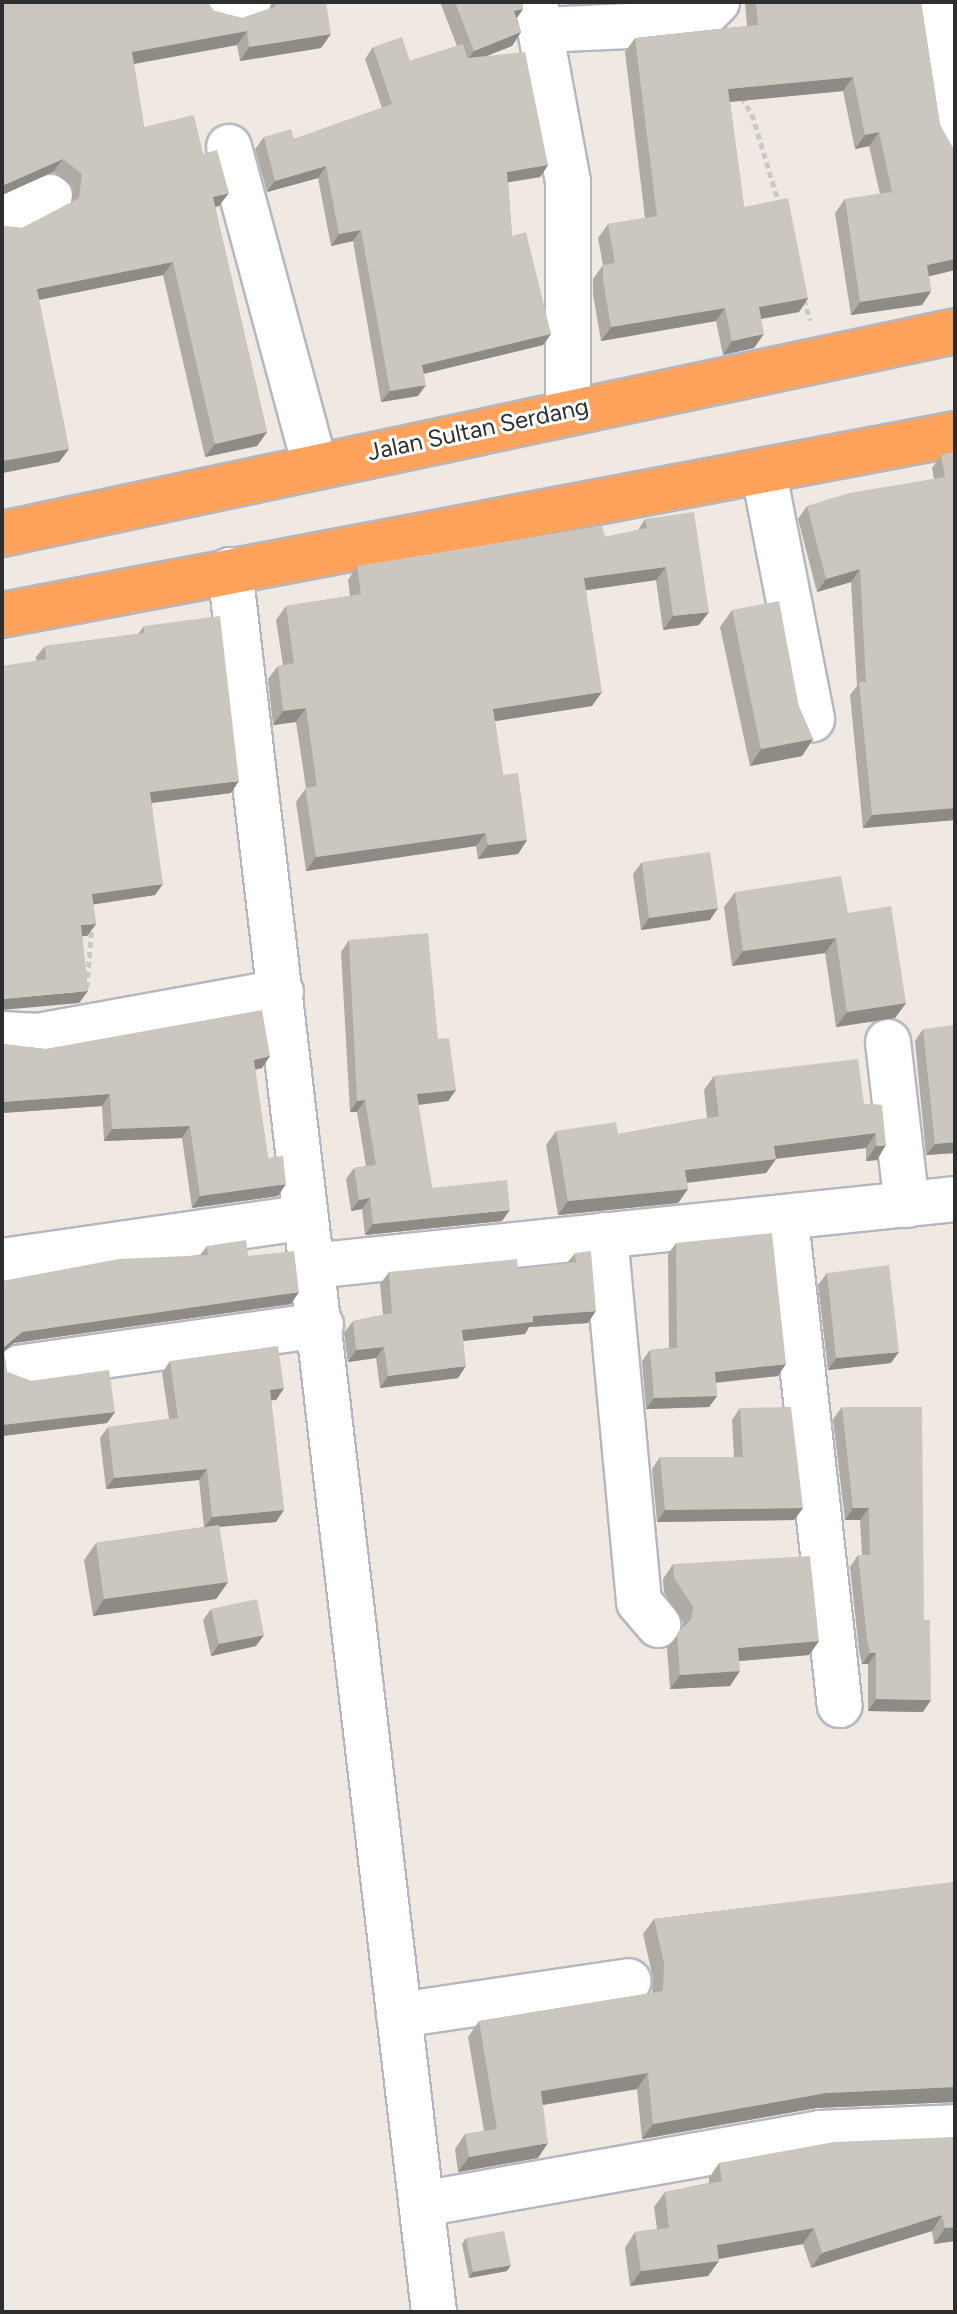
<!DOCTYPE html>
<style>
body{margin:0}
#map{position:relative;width:957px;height:2314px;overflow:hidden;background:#efe9e1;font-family:Figtree,sans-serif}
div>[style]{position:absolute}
.path>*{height:5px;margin-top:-2.5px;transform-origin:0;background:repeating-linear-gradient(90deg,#c9c9c9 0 6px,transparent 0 10px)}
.roads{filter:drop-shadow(2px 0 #b4b7c1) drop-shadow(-2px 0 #b4b7c1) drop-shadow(0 2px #b4b7c1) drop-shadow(0 -2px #b4b7c1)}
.minor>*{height:44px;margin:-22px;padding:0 22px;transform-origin:22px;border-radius:22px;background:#fff}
.highway>*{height:44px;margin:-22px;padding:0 22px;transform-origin:22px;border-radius:22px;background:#ffa35c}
.wall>*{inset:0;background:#afaba4}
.shaded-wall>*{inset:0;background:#8e8b86}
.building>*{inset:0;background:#cbc7bf}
span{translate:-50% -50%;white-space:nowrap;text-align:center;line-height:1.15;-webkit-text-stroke:6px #fff;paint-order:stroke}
.street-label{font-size:24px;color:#2e2e2e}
.frame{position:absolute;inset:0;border:4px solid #2e2e2e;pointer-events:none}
</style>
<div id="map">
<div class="path">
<div style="left:741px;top:97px;width:20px;rotate:57deg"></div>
<div style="left:752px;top:114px;width:94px;rotate:73.3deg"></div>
<div style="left:804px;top:299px;width:22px;rotate:74deg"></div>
<div style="left:87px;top:987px;width:65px;rotate:-85.6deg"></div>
</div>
<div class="roads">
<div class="minor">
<div style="left:215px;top:2px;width:13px;rotate:23deg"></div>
<div style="left:227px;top:7px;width:23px;rotate:-13deg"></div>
<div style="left:535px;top:2px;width:183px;rotate:79.6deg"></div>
<div style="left:568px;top:182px;width:228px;rotate:90deg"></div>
<div style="left:934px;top:2px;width:135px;rotate:81deg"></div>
<div style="left:541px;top:30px;width:155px;rotate:-2.6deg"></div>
<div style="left:696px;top:23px;width:30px;rotate:-45deg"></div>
<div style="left:229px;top:147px;width:327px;rotate:74.9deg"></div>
<div style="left:2px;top:219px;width:53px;rotate:-24.6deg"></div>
<div style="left:764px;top:474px;width:250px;rotate:78.9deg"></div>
<div style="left:230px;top:570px;width:1754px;rotate:83.32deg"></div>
<div style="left:2px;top:1034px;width:36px;rotate:3deg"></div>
<div style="left:38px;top:1036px;width:247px;rotate:-10.3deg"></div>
<div style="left:888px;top:1042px;width:164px;rotate:83.4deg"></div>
<div style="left:786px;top:1219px;width:489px;rotate:83.7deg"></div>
<div style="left:605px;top:1235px;width:369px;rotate:84.7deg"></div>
<div style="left:639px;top:1602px;width:30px;rotate:50deg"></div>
<div style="left:2px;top:1261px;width:307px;rotate:-8.2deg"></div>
<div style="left:312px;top:1266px;width:646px;rotate:-5.95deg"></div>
<div style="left:18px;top:1368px;width:306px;rotate:-8.1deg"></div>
<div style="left:399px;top:2015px;width:232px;rotate:-8.4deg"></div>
<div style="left:422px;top:2204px;width:404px;rotate:-10.1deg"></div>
<div style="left:820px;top:2133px;width:135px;rotate:-2.5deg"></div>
</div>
<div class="highway">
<div style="left:2px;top:534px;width:974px;rotate:-12.02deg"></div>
<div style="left:2px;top:615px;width:970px;rotate:-10.75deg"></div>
</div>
</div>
<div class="wall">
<div style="clip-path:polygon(2px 2px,214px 11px,242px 18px,269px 9px,272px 2px,326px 2px,321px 48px,240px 61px,237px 45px,134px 64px,144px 127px,203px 154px,219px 206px,215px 207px,267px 432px,257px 446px,205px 457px,163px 275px,39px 300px,69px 449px,59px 462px,2px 473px,2px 226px,22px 228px,71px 203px,73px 187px,53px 172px,2px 195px)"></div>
<div style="clip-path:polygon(440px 2px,523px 2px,523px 9px,517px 18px,521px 32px,512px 46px,488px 55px,548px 165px,540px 177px,508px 182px,512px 236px,551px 334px,543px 345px,424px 374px,418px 396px,381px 402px,353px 241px,331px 246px,318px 178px,267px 192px,255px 149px,264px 137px,294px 139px,382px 108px,365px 59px,373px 47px,410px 61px,457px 46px)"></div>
<div style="clip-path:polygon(745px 2px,921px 2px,940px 125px,955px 152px,955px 270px,929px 276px,931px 291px,922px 305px,851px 315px,835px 213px,845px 199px,880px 194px,869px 146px,855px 149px,843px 91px,730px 102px,744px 207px,808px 298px,799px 312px,761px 319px,754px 348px,723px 355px,716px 321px,601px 341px,593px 294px,593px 279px,603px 265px,598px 238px,608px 224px,645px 218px,625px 52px,635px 38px,747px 26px)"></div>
<div style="clip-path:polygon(955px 452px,955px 820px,863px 828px,850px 695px,857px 686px,851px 582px,817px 592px,798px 519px,807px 506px,934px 479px,932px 468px,941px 455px)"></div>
<div style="clip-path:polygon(645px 519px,699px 625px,663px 630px,656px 580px,586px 590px,592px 706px,495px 721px,503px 775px,527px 840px,518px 854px,478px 859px,476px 846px,306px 871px,296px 802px,306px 788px,296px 722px,273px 725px,268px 679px,278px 666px,283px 665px,276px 620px,286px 606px,350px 596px,348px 580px,357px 566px,605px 537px,638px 530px)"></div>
<div style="clip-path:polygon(732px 610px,799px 707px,813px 739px,802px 756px,750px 766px,720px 627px)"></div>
<div style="clip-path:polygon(144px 626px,231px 793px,152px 803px,155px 895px,93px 904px,96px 924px,87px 936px,82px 936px,88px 991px,79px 1003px,36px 657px,45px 646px,138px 634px)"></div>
<div style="clip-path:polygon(642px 862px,710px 920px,641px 930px,633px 874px)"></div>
<div style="clip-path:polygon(735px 892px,848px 913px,906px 1003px,895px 1018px,836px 1027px,825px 953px,732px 966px,724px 907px)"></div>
<div style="clip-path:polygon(349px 940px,438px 1039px,456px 1090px,448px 1101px,418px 1105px,432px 1188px,502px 1221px,365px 1235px,362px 1209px,351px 1211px,346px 1179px,354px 1168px,366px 1166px,357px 1112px,350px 1112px,341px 952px)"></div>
<div style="clip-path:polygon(923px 1029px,955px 1153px,926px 1155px,915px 1041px)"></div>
<div style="clip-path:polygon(2px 1044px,45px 1049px,270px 1056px,262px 1068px,255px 1070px,268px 1158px,278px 1196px,192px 1208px,182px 1138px,104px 1141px,102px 1106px,2px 1113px)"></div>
<div style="clip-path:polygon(714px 1076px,864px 1104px,882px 1105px,877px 1160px,866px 1161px,866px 1148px,776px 1159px,766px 1173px,687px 1183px,688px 1189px,678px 1203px,558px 1215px,546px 1145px,556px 1131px,618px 1134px,707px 1118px,704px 1090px)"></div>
<div style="clip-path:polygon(676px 1243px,778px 1376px,716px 1383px,717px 1396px,709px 1407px,646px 1409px,642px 1361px,650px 1350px,669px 1348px,668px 1254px)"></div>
<div style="clip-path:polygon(207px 1246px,248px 1256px,291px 1304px,14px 1343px,4px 1352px,7px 1372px,115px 1412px,107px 1423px,2px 1436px,2px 1281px,200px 1255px)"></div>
<div style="clip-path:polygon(575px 1253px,588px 1323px,529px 1327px,525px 1334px,463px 1341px,458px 1378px,380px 1388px,376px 1358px,348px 1362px,344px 1333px,353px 1321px,383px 1315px,380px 1284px,389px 1272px,518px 1269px,567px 1263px)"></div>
<div style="clip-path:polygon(827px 1273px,891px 1363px,828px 1370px,818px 1285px)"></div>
<div style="clip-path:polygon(170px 1361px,284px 1388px,276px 1400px,271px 1400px,284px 1510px,276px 1522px,219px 1527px,228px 1582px,216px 1599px,93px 1616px,84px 1560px,96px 1543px,204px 1527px,199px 1480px,106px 1489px,100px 1438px,108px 1427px,169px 1419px,162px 1373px)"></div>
<div style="clip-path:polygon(842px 1407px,923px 1712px,868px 1711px,868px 1664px,862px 1664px,859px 1651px,850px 1567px,858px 1555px,862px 1555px,860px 1520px,845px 1520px,833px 1419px)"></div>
<div style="clip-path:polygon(740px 1408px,803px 1508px,794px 1520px,657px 1522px,652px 1469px,660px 1457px,734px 1457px,732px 1420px)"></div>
<div style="clip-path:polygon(673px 1564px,819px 1641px,809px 1655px,739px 1661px,730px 1686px,670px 1689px,667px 1648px,682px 1629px,683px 1622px,664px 1592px,663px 1579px)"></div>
<div style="clip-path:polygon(211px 1609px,256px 1646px,211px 1656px,203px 1620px)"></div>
<div style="clip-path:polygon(955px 1882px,955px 2102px,816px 2108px,642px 2139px,637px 2089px,543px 2105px,538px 2158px,458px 2172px,455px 2149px,465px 2134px,484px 2131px,468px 2037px,479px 2021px,652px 1993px,653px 1978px,643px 1934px,654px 1919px)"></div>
<div style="clip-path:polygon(955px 2137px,955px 2241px,934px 2244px,932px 2231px,811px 2268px,803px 2244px,719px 2259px,708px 2276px,630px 2286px,625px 2248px,635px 2232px,657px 2229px,654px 2207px,665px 2192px,709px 2183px,709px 2178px,719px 2163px)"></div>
<div style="clip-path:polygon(466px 2238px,507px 2271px,469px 2278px,462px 2244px)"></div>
</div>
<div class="shaded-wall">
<div style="clip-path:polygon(562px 2px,607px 2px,561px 4px)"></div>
<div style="clip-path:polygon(523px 9px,513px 23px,514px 11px)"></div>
<div style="clip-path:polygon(247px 31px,237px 45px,122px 66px,132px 52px)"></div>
<div style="clip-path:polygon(521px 32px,512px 46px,464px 65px,474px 51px)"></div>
<div style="clip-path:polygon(331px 34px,321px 48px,240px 61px,249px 47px)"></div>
<div style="clip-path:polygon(853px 77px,843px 91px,718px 103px,728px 89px)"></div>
<div style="clip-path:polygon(879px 132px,869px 146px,855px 149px,865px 135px)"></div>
<div style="clip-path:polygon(63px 159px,53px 172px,2px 195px,2px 186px)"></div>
<div style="clip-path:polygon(548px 165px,540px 177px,499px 184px,507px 172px)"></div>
<div style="clip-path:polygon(326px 166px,318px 178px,267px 192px,275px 181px)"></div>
<div style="clip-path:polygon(229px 193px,219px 206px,203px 211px,213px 197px)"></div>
<div style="clip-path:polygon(361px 230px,353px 241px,331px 246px,339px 234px)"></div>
<div style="clip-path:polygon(955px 259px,955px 270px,918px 279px,927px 265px)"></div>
<div style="clip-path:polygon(173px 262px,163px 275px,28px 302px,37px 289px)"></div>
<div style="clip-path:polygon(931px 291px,922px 305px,851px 315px,860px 302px)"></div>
<div style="clip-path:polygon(808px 298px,799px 312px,749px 321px,759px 307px)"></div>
<div style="clip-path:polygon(725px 308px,716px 321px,601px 341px,611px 327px)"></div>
<div style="clip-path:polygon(551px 334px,543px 345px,414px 376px,422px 365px)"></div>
<div style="clip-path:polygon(764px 334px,754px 348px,723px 355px,732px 341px)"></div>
<div style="clip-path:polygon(426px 385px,418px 396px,381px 402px,390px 391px)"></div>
<div style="clip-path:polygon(267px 432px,257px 446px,205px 457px,215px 444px)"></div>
<div style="clip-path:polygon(69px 449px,59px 462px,2px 473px,2px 461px)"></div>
<div style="clip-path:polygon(666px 567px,656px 580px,574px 592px,584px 578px)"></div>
<div style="clip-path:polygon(860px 569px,851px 582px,817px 592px,826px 579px)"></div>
<div style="clip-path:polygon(709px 612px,699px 625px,663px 630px,673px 616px)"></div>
<div style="clip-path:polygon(602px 692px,592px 706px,483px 723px,493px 709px)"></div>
<div style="clip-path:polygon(306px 708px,296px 722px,273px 725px,283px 711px)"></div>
<div style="clip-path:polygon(813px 739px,802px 756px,750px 766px,761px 749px)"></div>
<div style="clip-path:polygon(239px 781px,231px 793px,142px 804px,150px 792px)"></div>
<div style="clip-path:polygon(955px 808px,955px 820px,863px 828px,872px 815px)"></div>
<div style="clip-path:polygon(486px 833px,476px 846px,306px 871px,316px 857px)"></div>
<div style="clip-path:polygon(527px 840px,518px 854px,478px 859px,488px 845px)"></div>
<div style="clip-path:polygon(163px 884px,155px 895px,84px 906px,92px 894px)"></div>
<div style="clip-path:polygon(718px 908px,710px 920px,641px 930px,649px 918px)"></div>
<div style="clip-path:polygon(96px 924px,87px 936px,73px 937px,81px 925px)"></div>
<div style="clip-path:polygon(836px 938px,825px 953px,732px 966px,743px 951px)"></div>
<div style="clip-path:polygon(88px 991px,79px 1003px,2px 1010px,2px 999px)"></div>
<div style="clip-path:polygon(906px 1003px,895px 1018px,836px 1027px,847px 1012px)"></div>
<div style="clip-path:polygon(270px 1056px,262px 1068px,245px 1071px,254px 1060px)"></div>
<div style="clip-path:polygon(456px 1090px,448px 1101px,409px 1106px,417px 1094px)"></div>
<div style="clip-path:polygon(110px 1094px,102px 1106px,2px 1113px,2px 1102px)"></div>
<div style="clip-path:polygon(365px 1100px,357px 1112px,350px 1112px,357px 1101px)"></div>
<div style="clip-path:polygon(190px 1126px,182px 1138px,104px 1141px,112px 1129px)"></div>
<div style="clip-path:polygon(876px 1133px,866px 1148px,764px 1160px,774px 1146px)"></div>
<div style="clip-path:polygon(955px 1142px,955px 1153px,926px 1155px,935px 1144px)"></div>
<div style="clip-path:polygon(886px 1145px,877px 1160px,866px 1161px,876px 1146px)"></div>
<div style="clip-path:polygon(776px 1159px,766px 1173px,675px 1184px,685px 1170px)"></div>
<div style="clip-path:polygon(286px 1184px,278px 1196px,192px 1208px,200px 1196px)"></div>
<div style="clip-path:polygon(688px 1189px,678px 1203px,558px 1215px,568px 1201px)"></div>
<div style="clip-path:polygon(370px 1198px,362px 1209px,351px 1211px,359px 1200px)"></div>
<div style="clip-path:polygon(510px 1210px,502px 1221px,365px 1235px,373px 1224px)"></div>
<div style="clip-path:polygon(299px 1292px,291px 1304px,14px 1343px,2px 1353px,2px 1349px,22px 1332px)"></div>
<div style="clip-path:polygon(596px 1311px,588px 1323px,529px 1327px,525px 1334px,454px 1342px,462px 1330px,533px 1316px)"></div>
<div style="clip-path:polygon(384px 1347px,376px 1358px,348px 1362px,356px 1350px)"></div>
<div style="clip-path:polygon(899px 1352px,891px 1363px,828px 1370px,836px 1358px)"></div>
<div style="clip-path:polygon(786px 1364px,778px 1376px,708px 1383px,715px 1372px)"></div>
<div style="clip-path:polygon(466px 1366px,458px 1378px,380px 1388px,388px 1376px)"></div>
<div style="clip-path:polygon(284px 1388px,276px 1400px,262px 1401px,270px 1390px)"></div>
<div style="clip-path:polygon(717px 1396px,709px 1407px,646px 1409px,654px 1398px)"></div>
<div style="clip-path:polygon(115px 1412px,107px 1423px,2px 1436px,2px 1425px)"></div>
<div style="clip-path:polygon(207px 1469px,199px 1480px,106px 1489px,114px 1478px)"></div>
<div style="clip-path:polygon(803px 1508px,794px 1520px,657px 1522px,665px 1510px)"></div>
<div style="clip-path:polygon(853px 1508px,869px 1508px,860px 1520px,845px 1520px)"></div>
<div style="clip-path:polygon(284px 1510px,276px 1522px,204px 1528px,212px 1517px)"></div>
<div style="clip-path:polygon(228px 1582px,216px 1599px,93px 1616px,104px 1599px)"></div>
<div style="clip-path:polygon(264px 1635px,256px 1646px,211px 1656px,219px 1644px)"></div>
<div style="clip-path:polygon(819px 1641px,809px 1655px,728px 1662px,738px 1648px)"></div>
<div style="clip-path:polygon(870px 1653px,876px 1653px,868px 1664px,862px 1664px)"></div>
<div style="clip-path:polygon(740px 1671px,730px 1686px,670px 1689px,680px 1675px)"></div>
<div style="clip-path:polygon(876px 1699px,931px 1700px,923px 1712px,868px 1711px)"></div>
<div style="clip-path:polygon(648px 2073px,637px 2089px,530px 2107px,541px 2091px)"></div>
<div style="clip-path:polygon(955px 2087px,955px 2102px,816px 2108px,642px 2139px,653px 2124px,826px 2093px)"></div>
<div style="clip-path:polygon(548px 2143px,538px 2158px,458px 2172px,469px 2157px)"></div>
<div style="clip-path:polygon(942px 2215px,932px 2231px,811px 2268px,822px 2253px)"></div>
<div style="clip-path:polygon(955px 2227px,955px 2241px,934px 2244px,945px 2228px)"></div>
<div style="clip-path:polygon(814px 2228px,803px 2244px,706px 2261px,717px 2245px)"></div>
<div style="clip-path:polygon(719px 2261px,708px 2276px,630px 2286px,641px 2271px)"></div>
<div style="clip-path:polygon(511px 2265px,507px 2271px,469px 2278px,473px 2272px)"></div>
</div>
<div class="building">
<div style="clip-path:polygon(2px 2px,208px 2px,214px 11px,242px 18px,275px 7px,277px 2px,326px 2px,331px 34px,249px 47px,247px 31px,132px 52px,144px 127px,194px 115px,203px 154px,217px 150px,229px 193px,213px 197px,267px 432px,215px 444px,173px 262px,37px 289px,69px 449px,2px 461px,2px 226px,22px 228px,79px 198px,82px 174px,63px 159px,2px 186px)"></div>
<div style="clip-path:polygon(455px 2px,523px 2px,523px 9px,514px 11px,521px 32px,474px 51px)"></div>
<div style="clip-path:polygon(756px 2px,921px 2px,940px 125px,955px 152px,955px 259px,927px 265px,931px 291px,860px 302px,845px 199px,892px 192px,879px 132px,865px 135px,853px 77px,728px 89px,744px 207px,788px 198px,808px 298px,759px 307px,764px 334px,732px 341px,725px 308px,611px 327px,603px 280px,603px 265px,615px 263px,608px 224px,657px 216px,635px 38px,758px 25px)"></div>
<div style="clip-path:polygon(402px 37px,410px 61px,463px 44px,467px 58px,525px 52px,548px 165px,507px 172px,512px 236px,526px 232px,551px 334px,422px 365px,426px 385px,390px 391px,361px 230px,339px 234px,326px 166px,275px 181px,264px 137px,291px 129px,294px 139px,392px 104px,373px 47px)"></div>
<div style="clip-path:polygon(955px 452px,955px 808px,872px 815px,859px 682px,866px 682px,860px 569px,826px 579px,807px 506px,849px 493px,945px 477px,941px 455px)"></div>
<div style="clip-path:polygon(694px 512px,709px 612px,673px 616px,666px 567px,584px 578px,602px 692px,493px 709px,503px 775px,518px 773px,527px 840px,488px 845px,486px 833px,316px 857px,305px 788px,317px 786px,306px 708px,283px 711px,278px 666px,294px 663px,286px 606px,361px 594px,357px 566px,602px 526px,605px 537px,647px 528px,645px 519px)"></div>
<div style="clip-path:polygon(779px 601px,799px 707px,813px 739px,761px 749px,732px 610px)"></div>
<div style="clip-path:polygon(220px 616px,239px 781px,150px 792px,163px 884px,92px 894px,96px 924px,81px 925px,88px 991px,2px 999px,2px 666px,46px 659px,45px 646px,144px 633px,144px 626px)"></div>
<div style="clip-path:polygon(710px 852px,718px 908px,649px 918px,642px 862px)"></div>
<div style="clip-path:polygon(841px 876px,848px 913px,891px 906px,906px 1003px,847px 1012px,836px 938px,743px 951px,735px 892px)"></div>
<div style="clip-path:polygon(428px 933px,438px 1039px,449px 1038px,456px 1090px,417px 1094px,432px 1188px,507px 1180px,510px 1210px,373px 1224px,370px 1198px,359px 1200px,354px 1168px,376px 1165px,365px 1100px,357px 1101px,349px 940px)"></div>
<div style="clip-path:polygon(262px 1010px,270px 1056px,254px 1060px,268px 1158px,283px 1156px,286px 1184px,200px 1196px,190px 1126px,112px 1129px,110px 1094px,2px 1102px,2px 1044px,45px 1049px)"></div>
<div style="clip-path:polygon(955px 1025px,955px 1142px,935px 1144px,923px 1029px)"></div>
<div style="clip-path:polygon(858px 1059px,864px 1104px,882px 1105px,886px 1145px,876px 1146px,876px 1133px,774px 1146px,776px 1159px,685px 1170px,688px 1189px,568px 1201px,556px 1131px,616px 1122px,618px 1134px,719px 1116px,714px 1076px)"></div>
<div style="clip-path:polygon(772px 1233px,786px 1364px,715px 1372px,717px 1396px,654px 1398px,650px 1350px,677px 1348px,676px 1243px)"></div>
<div style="clip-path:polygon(246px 1240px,248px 1256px,294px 1251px,299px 1292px,22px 1332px,3px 1348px,7px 1372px,30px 1381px,109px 1370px,115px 1412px,2px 1425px,2px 1281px,119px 1259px,208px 1255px,207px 1246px)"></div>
<div style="clip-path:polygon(591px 1251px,596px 1311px,533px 1316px,533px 1322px,462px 1330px,466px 1366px,388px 1376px,384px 1347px,356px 1350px,353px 1321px,392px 1313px,389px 1272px,517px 1259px,518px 1269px,576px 1262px,575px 1253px)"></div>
<div style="clip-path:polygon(889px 1265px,899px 1352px,836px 1358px,827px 1273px)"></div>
<div style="clip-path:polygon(278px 1346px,284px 1388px,270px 1390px,284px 1510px,212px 1517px,207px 1469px,114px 1478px,108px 1427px,178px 1418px,170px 1361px)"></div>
<div style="clip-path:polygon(791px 1407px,803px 1508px,665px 1510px,660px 1457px,743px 1457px,740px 1408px)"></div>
<div style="clip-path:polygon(842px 1407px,922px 1407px,924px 1620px,930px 1620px,931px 1700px,876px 1699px,876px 1653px,870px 1653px,867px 1639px,858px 1555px,870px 1555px,869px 1508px,853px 1508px)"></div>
<div style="clip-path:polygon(219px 1525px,228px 1582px,104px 1599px,96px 1543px)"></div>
<div style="clip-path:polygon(810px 1556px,819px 1641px,738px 1648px,740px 1671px,680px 1675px,677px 1633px,691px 1620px,693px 1607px,674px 1578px,673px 1564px)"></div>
<div style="clip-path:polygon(257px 1599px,264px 1635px,219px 1644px,211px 1609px)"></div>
<div style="clip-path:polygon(955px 1882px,955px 2087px,826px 2093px,653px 2124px,648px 2073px,541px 2091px,548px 2143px,469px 2157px,465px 2134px,497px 2129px,479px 2021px,663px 1991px,664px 1963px,654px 1919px)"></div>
<div style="clip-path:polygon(955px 2137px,955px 2227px,945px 2228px,942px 2215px,822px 2253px,814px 2228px,717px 2245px,719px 2261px,641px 2271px,635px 2232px,669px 2228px,665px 2192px,722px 2181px,719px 2163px,834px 2142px)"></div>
<div style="clip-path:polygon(504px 2231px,511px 2265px,473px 2272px,466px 2238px)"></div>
</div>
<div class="street-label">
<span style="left:478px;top:429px;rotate:-12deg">Jalan Sultan Serdang</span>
</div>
<div class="frame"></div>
</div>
